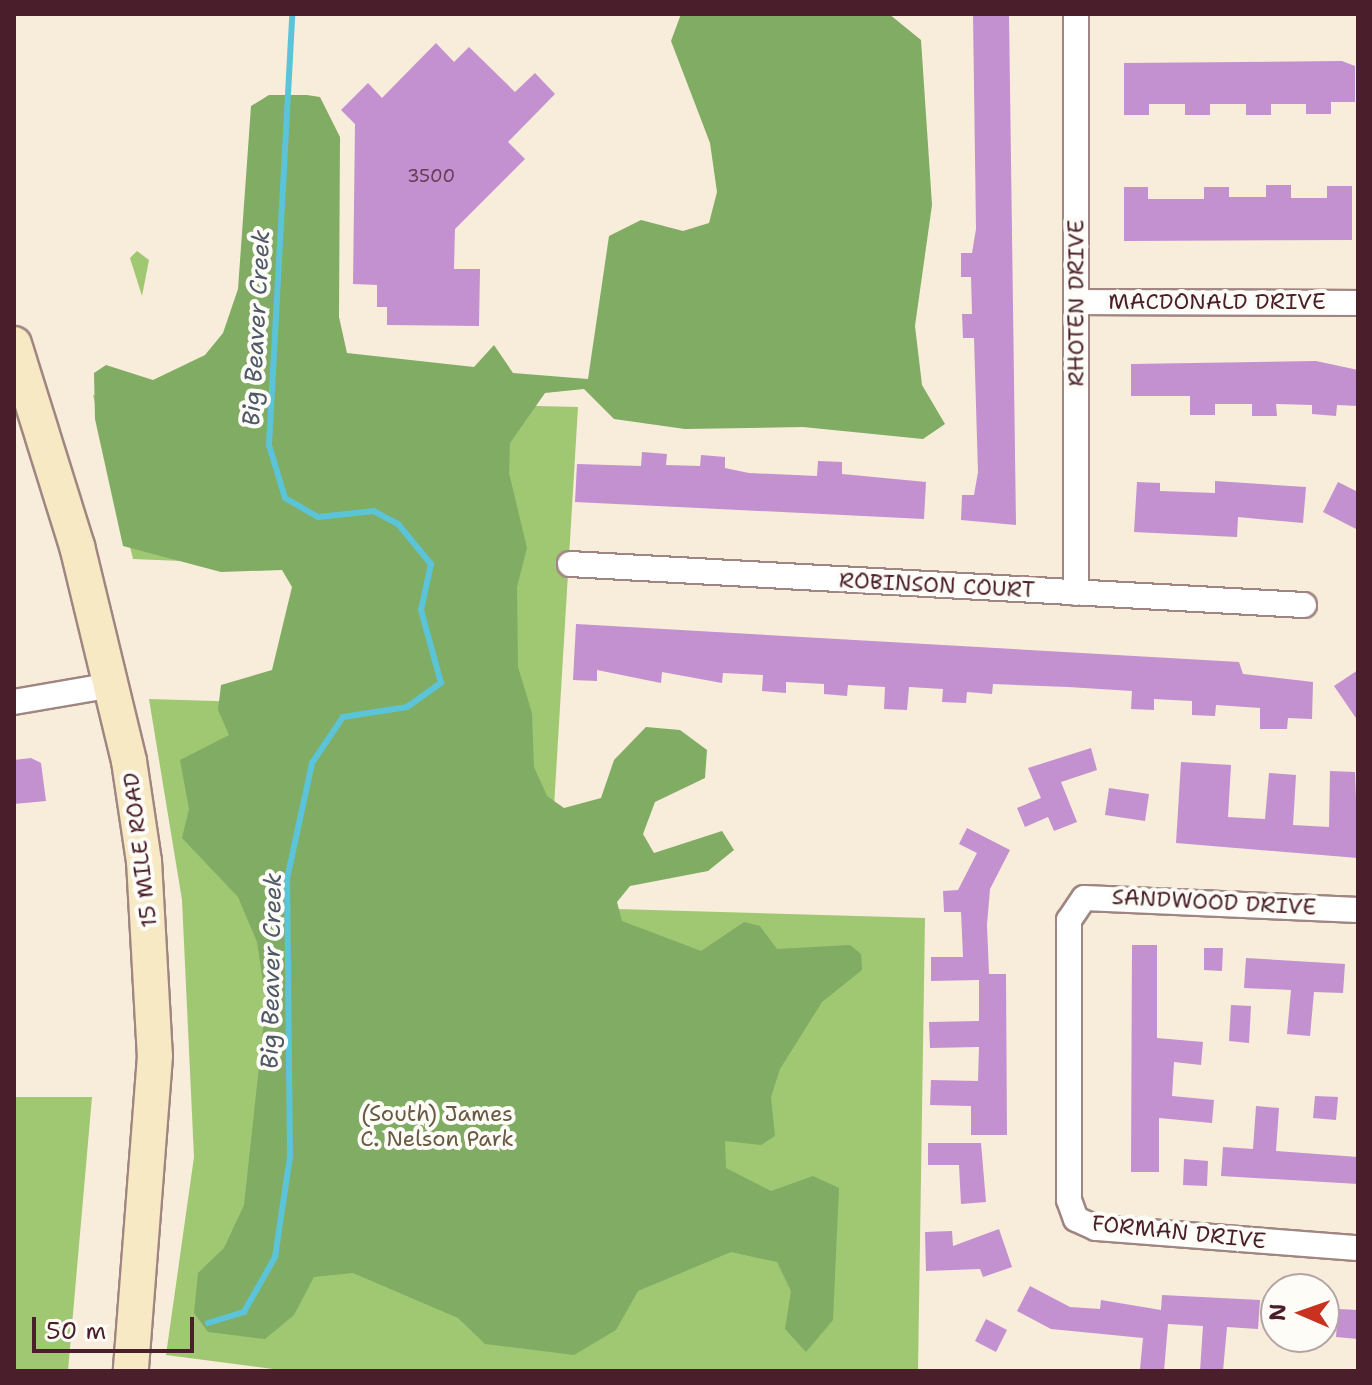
<!DOCTYPE html>
<style>
body{margin:0}
#map{position:relative;width:1372px;height:1385px;overflow:hidden;background:#f7edda;font-family:"Shantell Sans",sans-serif}
div>[style]{position:absolute}
.green>*{inset:0;background:#a0c772}
.forest>*{inset:0;background:#80ac64}
.stream>*{height:6px;margin:-3px;padding:0 3px;transform-origin:3px;border-radius:3px;background:#5cc4d9}
.building>*{inset:0;background:#c390d0}
.roads{filter:drop-shadow(2px 0 #a08682) drop-shadow(-2px 0 #a08682) drop-shadow(0 2px #a08682) drop-shadow(0 -2px #a08682)}
.minor>*{height:24px;margin:-12px;padding:0 12px;transform-origin:12px;border-radius:12px;background:#fff}
.secondary>*{height:34px;margin:-17px;padding:0 17px;transform-origin:17px;border-radius:17px;background:#f6e9c3}
span{translate:-50% -50%;white-space:nowrap;text-align:center;line-height:1.15;-webkit-text-stroke:8px #fdfcf7;paint-order:stroke}
.number-label{font-size:18px;color:#683b54}
.number-label span{-webkit-text-stroke-width:0}
.street-label{font-size:22px;color:#4a1f2b}
.park-label{font-size:22px;color:#685a44}
.water-label{font-size:24px;color:#505968;font-style:italic}
.frame{position:absolute;inset:0;border:16px solid #4a1f2b;pointer-events:none}
.north{position:absolute;left:1260px;top:1273px;width:80px;height:80px;box-sizing:border-box;background:#fdfcf7;border:2px solid #b5a4a5;border-radius:50%;rotate:272deg;font-size:22px;font-weight:700;line-height:32px;text-align:center;color:#4a1f2b}
.north::after{content:'';display:block;margin:auto;width:28px;height:36px;background:#c8321e;clip-path:polygon(50% 0,100% 100%,50% 72%,0 100%)}
.scale{position:absolute;left:32px;top:1317px;width:162px;height:36px;box-sizing:border-box;border:4px solid #4a1f2b;border-top:0;padding-left:10px;font-size:24px;line-height:28px;white-space:nowrap;color:#4a1f2b;-webkit-text-stroke:6px #fdfcf7;paint-order:stroke}
</style>
<div id="map">
<div class="green">
<div style="clip-path:polygon(137px 251px,149px 260px,142px 296px,130px 258px)"></div>
<div style="clip-path:polygon(93px 395px,578px 407px,548px 907px,925px 918px,918px 1371px,288px 1371px,166px 1355px,194px 1157px,182px 900px,149px 699px,407px 707px,405px 570px,133px 559px)"></div>
<div style="clip-path:polygon(14px 1097px,92px 1097px,68px 1371px,14px 1371px)"></div>
</div>
<div class="forest">
<div style="clip-path:polygon(681px 14px,889px 14px,921px 40px,932px 205px,915px 326px,922px 385px,945px 424px,923px 439px,803px 427px,685px 429px,614px 419px,584px 389px,545px 393px,510px 443px,509px 473px,527px 548px,517px 587px,518px 667px,532px 713px,534px 767px,547px 796px,564px 808px,601px 798px,614px 760px,646px 727px,680px 730px,707px 750px,705px 778px,655px 802px,643px 834px,654px 853px,722px 831px,734px 850px,708px 871px,630px 886px,617px 902px,622px 921px,701px 951px,744px 922px,760px 926px,777px 949px,850px 945px,861px 954px,862px 970px,822px 1002px,780px 1069px,771px 1097px,775px 1136px,761px 1145px,725px 1141px,726px 1168px,771px 1191px,813px 1176px,839px 1188px,833px 1320px,806px 1352px,785px 1329px,791px 1291px,777px 1262px,731px 1252px,638px 1291px,616px 1330px,574px 1355px,485px 1344px,458px 1318px,353px 1273px,314px 1277px,294px 1315px,265px 1339px,208px 1332px,194px 1313px,198px 1273px,224px 1248px,244px 1205px,266px 1002px,257px 942px,238px 897px,182px 838px,189px 809px,180px 760px,229px 735px,218px 710px,221px 685px,272px 670px,292px 587px,282px 570px,221px 572px,123px 546px,95px 419px,94px 373px,106px 365px,153px 380px,205px 355px,223px 333px,238px 289px,251px 106px,269px 95px,307px 95px,320px 97px,340px 137px,339px 317px,347px 353px,474px 367px,494px 345px,513px 373px,588px 379px,609px 236px,641px 220px,683px 231px,709px 223px,717px 192px,710px 143px,671px 41px)"></div>
</div>
<div class="stream">
<div style="left:208px;top:1323px;width:38px;rotate:-17deg"></div>
<div style="left:244px;top:1312px;width:63px;rotate:-60.6deg"></div>
<div style="left:275px;top:1257px;width:101px;rotate:-81.5deg"></div>
<div style="left:290px;top:1157px;width:278px;rotate:-90.6deg"></div>
<div style="left:287px;top:879px;width:119px;rotate:-77.8deg"></div>
<div style="left:312px;top:763px;width:55px;rotate:-56deg"></div>
<div style="left:343px;top:717px;width:65px;rotate:-8.9deg"></div>
<div style="left:407px;top:707px;width:42px;rotate:-35.2deg"></div>
<div style="left:441px;top:683px;width:76px;rotate:-105.3deg"></div>
<div style="left:421px;top:610px;width:47px;rotate:-77.7deg"></div>
<div style="left:431px;top:564px;width:52px;rotate:-129.5deg"></div>
<div style="left:398px;top:524px;width:27px;rotate:-152deg"></div>
<div style="left:374px;top:511px;width:56px;rotate:173.9deg"></div>
<div style="left:318px;top:517px;width:38px;rotate:-150deg"></div>
<div style="left:285px;top:498px;width:55px;rotate:-106.8deg"></div>
<div style="left:269px;top:445px;width:432px;rotate:-86.9deg"></div>
</div>
<div class="building">
<div style="clip-path:polygon(973px 14px,1009px 14px,1016px 525px,961px 520px,962px 495px,974px 495px,978px 472px,974px 338px,963px 338px,962px 314px,972px 314px,971px 277px,961px 277px,961px 253px,972px 253px,976px 229px)"></div>
<div style="clip-path:polygon(436px 43px,454px 62px,469px 47px,515px 92px,535px 73px,555px 94px,508px 142px,525px 159px,455px 229px,454px 269px,480px 269px,479px 326px,387px 325px,387px 307px,377px 307px,377px 285px,353px 284px,355px 124px,341px 110px,368px 83px,382px 98px)"></div>
<div style="clip-path:polygon(1342px 61px,1355px 66px,1355px 102px,1331px 102px,1331px 114px,1306px 114px,1306px 104px,1271px 104px,1271px 115px,1246px 115px,1246px 104px,1210px 104px,1210px 115px,1185px 115px,1185px 104px,1149px 104px,1149px 115px,1124px 115px,1124px 63px)"></div>
<div style="clip-path:polygon(1266px 185px,1291px 185px,1291px 198px,1327px 198px,1327px 186px,1352px 186px,1352px 240px,1124px 241px,1124px 187px,1148px 187px,1148px 199px,1204px 199px,1204px 187px,1229px 187px,1229px 197px,1266px 197px)"></div>
<div style="clip-path:polygon(1316px 361px,1358px 370px,1358px 406px,1337px 405px,1336px 416px,1312px 414px,1312px 405px,1276px 404px,1277px 416px,1252px 416px,1252px 404px,1215px 404px,1215px 415px,1190px 415px,1190px 396px,1131px 396px,1131px 364px)"></div>
<div style="clip-path:polygon(642px 452px,667px 454px,666px 465px,700px 466px,701px 455px,725px 457px,725px 468px,749px 473px,817px 476px,818px 461px,842px 462px,842px 474px,926px 482px,924px 519px,575px 502px,577px 464px,641px 466px)"></div>
<div style="clip-path:polygon(1215px 481px,1306px 487px,1303px 523px,1238px 517px,1237px 537px,1134px 532px,1137px 482px,1160px 483px,1160px 491px,1215px 493px)"></div>
<div style="clip-path:polygon(1338px 482px,1358px 492px,1358px 530px,1323px 512px)"></div>
<div style="clip-path:polygon(576px 624px,1239px 662px,1243px 674px,1313px 682px,1312px 719px,1288px 718px,1287px 729px,1260px 729px,1260px 708px,1216px 705px,1215px 716px,1192px 715px,1192px 701px,1154px 699px,1154px 710px,1131px 709px,1132px 691px,1068px 687px,993px 684px,992px 694px,967px 692px,966px 703px,942px 702px,943px 689px,909px 687px,907px 710px,884px 709px,885px 687px,848px 685px,847px 696px,824px 694px,824px 684px,786px 682px,786px 693px,762px 691px,763px 675px,723px 673px,722px 683px,662px 672px,661px 683px,597px 670px,597px 681px,573px 680px)"></div>
<div style="clip-path:polygon(1358px 670px,1358px 721px,1334px 686px)"></div>
<div style="clip-path:polygon(1091px 748px,1097px 770px,1061px 782px,1077px 822px,1054px 831px,1048px 817px,1025px 827px,1017px 808px,1041px 798px,1028px 768px)"></div>
<div style="clip-path:polygon(31px 758px,41px 763px,46px 801px,14px 804px,14px 760px)"></div>
<div style="clip-path:polygon(1181px 762px,1231px 765px,1228px 817px,1265px 819px,1269px 773px,1296px 775px,1293px 825px,1329px 827px,1330px 771px,1355px 772px,1358px 858px,1176px 843px)"></div>
<div style="clip-path:polygon(1109px 788px,1149px 794px,1145px 821px,1105px 815px)"></div>
<div style="clip-path:polygon(967px 828px,1010px 850px,990px 889px,987px 925px,989px 974px,1006px 974px,1007px 1135px,971px 1135px,971px 1106px,930px 1105px,931px 1080px,978px 1081px,979px 1047px,930px 1048px,929px 1022px,979px 1021px,979px 980px,931px 981px,931px 957px,963px 957px,961px 912px,944px 912px,943px 891px,958px 890px,977px 853px,959px 844px)"></div>
<div style="clip-path:polygon(1132px 945px,1157px 945px,1157px 1038px,1203px 1042px,1201px 1065px,1174px 1062px,1172px 1096px,1214px 1100px,1212px 1123px,1159px 1118px,1159px 1172px,1131px 1172px)"></div>
<div style="clip-path:polygon(1204px 948px,1223px 948px,1222px 971px,1204px 970px)"></div>
<div style="clip-path:polygon(1246px 958px,1345px 964px,1343px 993px,1314px 992px,1310px 1036px,1287px 1034px,1291px 990px,1244px 988px)"></div>
<div style="clip-path:polygon(1231px 1005px,1251px 1006px,1249px 1043px,1229px 1041px)"></div>
<div style="clip-path:polygon(1315px 1096px,1338px 1097px,1336px 1120px,1313px 1118px)"></div>
<div style="clip-path:polygon(1256px 1106px,1279px 1108px,1276px 1151px,1358px 1157px,1358px 1184px,1221px 1176px,1223px 1147px,1253px 1149px)"></div>
<div style="clip-path:polygon(928px 1143px,981px 1143px,986px 1202px,961px 1204px,959px 1165px,928px 1165px)"></div>
<div style="clip-path:polygon(1184px 1159px,1208px 1161px,1207px 1186px,1183px 1185px)"></div>
<div style="clip-path:polygon(999px 1229px,1012px 1267px,983px 1277px,980px 1269px,926px 1271px,925px 1232px,952px 1231px,953px 1246px)"></div>
<div style="clip-path:polygon(1030px 1286px,1070px 1307px,1100px 1309px,1101px 1300px,1161px 1310px,1162px 1295px,1260px 1300px,1258px 1329px,1227px 1327px,1223px 1371px,1200px 1371px,1203px 1326px,1168px 1324px,1164px 1371px,1140px 1369px,1143px 1338px,1051px 1329px,1017px 1311px)"></div>
<div style="clip-path:polygon(1338px 1309px,1358px 1310px,1358px 1339px,1336px 1337px)"></div>
<div style="clip-path:polygon(986px 1319px,1007px 1330px,996px 1352px,975px 1341px)"></div>
</div>
<div class="roads">
<div class="minor">
<div style="left:1076px;top:14px;width:579px;rotate:90deg"></div>
<div style="left:1076px;top:302px;width:282px;rotate:0.2deg"></div>
<div style="left:570px;top:564px;width:735px;rotate:3.2deg"></div>
<div style="left:14px;top:702px;width:99px;rotate:-9.8deg"></div>
<div style="left:1358px;top:910px;width:274px;rotate:-177.5deg"></div>
<div style="left:1084px;top:898px;width:27px;rotate:124deg"></div>
<div style="left:1069px;top:920px;width:280px;rotate:90deg"></div>
<div style="left:1069px;top:1200px;width:20px;rotate:70deg"></div>
<div style="left:1076px;top:1219px;width:22px;rotate:24deg"></div>
<div style="left:1096px;top:1228px;width:263px;rotate:4.4deg"></div>
</div>
<div class="secondary">
<div style="left:14px;top:344px;width:212px;rotate:72.7deg"></div>
<div style="left:77px;top:546px;width:221px;rotate:76.4deg"></div>
<div style="left:129px;top:761px;width:101px;rotate:81.5deg"></div>
<div style="left:144px;top:861px;width:195px;rotate:86.8deg"></div>
<div style="left:155px;top:1056px;width:316px;rotate:94.4deg"></div>
</div>
</div>
<div class="number-label">
<span style="left:431px;top:176px">3500</span>
</div>
<div class="street-label">
<span style="left:1217px;top:302px">MACDONALD DRIVE</span>
<span style="left:1076px;top:303px;rotate:-90deg">RHOTEN DRIVE</span>
<span style="left:937px;top:585px;rotate:3deg">ROBINSON COURT</span>
<span style="left:140px;top:850px;rotate:-97deg">15 MILE ROAD</span>
<span style="left:1214px;top:902px;rotate:3deg">SANDWOOD DRIVE</span>
<span style="left:1179px;top:1232px;rotate:6deg">FORMAN DRIVE</span>
</div>
<div class="park-label">
<span style="left:437px;top:1126px">(South) James<br>C. Nelson Park</span>
</div>
<div class="water-label">
<span style="left:257px;top:328px;rotate:-87deg">Big Beaver Creek</span>
<span style="left:272px;top:971px;rotate:-89deg">Big Beaver Creek</span>
</div>
<div class="frame"></div>
<div class="north">N</div>
<div class="scale">50 m</div>
</div>
